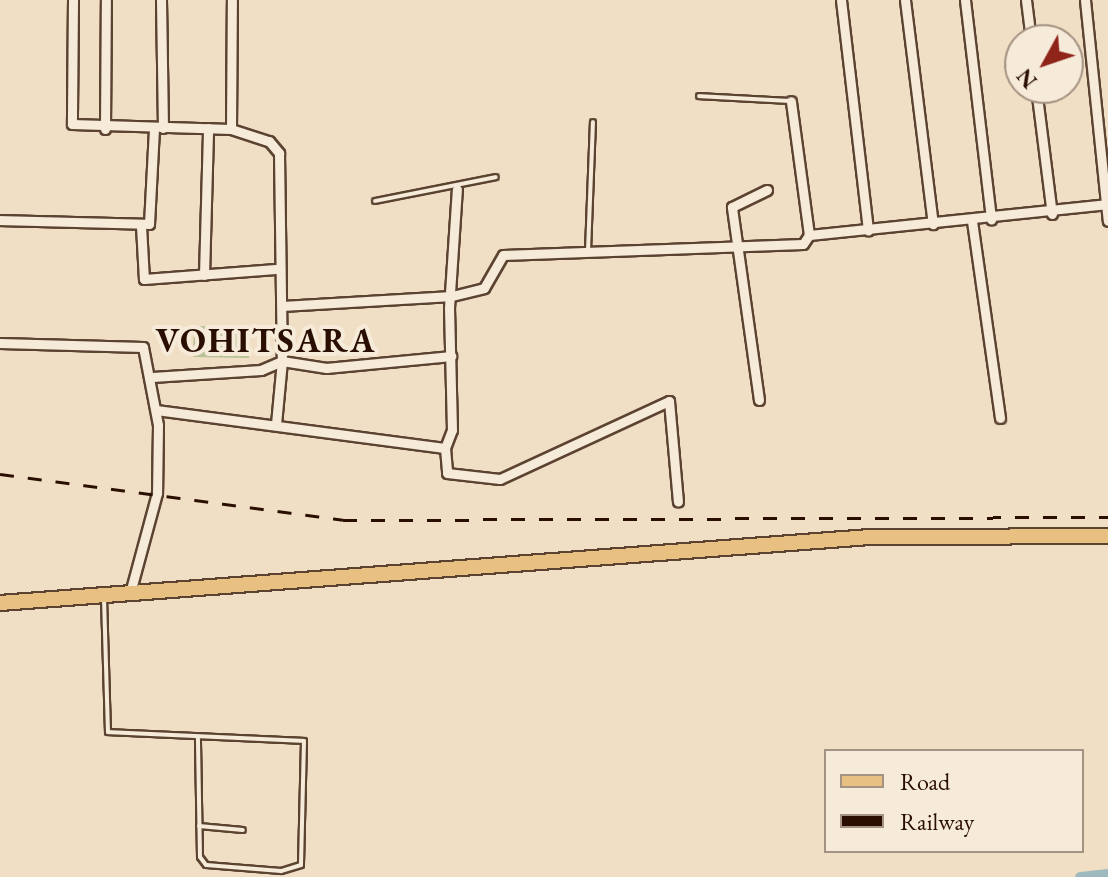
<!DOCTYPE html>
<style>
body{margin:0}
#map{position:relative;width:1108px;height:877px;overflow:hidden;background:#f1dfc5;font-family:"EB Garamond",serif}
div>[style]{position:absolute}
.green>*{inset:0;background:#b7c297}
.canal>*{height:11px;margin:-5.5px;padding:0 5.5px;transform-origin:5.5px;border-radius:5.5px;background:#9fbabe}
.roads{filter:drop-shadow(2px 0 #5c4331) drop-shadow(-2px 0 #5c4331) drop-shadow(0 2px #5c4331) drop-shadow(0 -2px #5c4331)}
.lane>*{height:4px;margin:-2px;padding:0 2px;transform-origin:2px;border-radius:2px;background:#f6ead9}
.street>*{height:9px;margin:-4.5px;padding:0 4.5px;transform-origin:4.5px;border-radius:4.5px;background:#f6ead9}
.primary>*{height:14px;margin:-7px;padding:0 7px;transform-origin:7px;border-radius:7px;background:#e8c082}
.rail>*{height:3px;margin-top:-1.5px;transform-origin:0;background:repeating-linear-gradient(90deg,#2a0f00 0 14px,transparent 0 28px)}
span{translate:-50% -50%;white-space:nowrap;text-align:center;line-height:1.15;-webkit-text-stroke:8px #f6ead9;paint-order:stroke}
.district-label{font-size:34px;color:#2a0f00;font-weight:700;letter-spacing:2px}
.legend{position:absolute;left:824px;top:749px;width:260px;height:104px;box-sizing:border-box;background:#f6ead9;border:2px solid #a49282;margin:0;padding:10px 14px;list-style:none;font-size:24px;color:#2a0f00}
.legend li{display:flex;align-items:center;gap:16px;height:40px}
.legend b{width:40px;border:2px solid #a49282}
.north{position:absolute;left:1004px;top:24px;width:80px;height:80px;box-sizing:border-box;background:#f6ead9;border:2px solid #a49282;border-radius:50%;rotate:230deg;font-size:22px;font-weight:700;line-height:32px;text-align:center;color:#2a0f00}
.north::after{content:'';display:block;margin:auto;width:28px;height:36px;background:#8f2418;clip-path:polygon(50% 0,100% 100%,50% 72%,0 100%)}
</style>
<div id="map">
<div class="green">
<div style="clip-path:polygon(194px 326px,249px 327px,249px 358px,193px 357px)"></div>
</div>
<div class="canal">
<div style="left:1080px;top:877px;width:28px;rotate:-6deg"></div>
</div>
<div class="roads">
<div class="lane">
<div style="left:699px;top:96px;width:89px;rotate:3.2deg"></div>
<div style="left:375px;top:201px;width:123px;rotate:-11.2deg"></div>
<div style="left:588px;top:251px;width:129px;rotate:-87.8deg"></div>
<div style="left:104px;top:598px;width:134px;rotate:88.3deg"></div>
<div style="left:108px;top:732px;width:196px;rotate:2.6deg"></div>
<div style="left:304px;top:741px;width:124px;rotate:91.4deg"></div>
<div style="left:301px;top:865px;width:21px;rotate:163deg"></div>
<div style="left:281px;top:871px;width:75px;rotate:-175.4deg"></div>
<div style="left:206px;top:865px;width:10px;rotate:-127deg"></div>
<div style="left:200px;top:857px;width:119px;rotate:-91deg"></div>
<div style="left:199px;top:826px;width:44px;rotate:5.2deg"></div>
</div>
<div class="street">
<div style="left:73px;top:0;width:124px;rotate:90.5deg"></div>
<div style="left:72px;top:124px;width:159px;rotate:1.8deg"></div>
<div style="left:231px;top:129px;width:40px;rotate:18deg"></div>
<div style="left:269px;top:141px;width:16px;rotate:50deg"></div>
<div style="left:279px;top:153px;width:208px;rotate:89.2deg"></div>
<div style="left:282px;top:361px;width:23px;rotate:157deg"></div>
<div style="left:261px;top:370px;width:109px;rotate:176.3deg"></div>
<div style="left:161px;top:0;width:128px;rotate:89.1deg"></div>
<div style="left:841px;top:0;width:232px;rotate:83.3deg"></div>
<div style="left:905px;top:0;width:226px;rotate:82.9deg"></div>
<div style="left:965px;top:0;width:221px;rotate:83.2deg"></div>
<div style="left:1026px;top:0;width:40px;rotate:82.9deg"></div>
<div style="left:1085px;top:0;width:222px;rotate:84.1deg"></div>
<div style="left:1036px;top:88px;width:127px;rotate:82.8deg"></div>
<div style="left:105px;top:129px;width:129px;rotate:-89.6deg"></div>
<div style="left:231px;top:129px;width:129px;rotate:-89.6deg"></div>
<div style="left:0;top:220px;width:149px;rotate:1.5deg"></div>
<div style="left:149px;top:224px;width:96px;rotate:-87deg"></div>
<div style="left:972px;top:221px;width:199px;rotate:81.9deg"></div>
<div style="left:141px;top:226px;width:53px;rotate:86.8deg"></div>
<div style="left:144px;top:279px;width:132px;rotate:-4.3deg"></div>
<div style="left:809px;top:235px;width:301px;rotate:-5.9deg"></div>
<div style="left:204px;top:275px;width:147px;rotate:-88.4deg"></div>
<div style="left:282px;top:306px;width:170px;rotate:-3.4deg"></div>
<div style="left:452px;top:296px;width:33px;rotate:-14deg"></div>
<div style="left:484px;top:288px;width:38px;rotate:-60deg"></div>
<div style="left:503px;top:255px;width:300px;rotate:-2.1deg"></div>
<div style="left:803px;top:244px;width:11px;rotate:-56deg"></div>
<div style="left:809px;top:235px;width:135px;rotate:-97.7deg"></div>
<div style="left:0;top:343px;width:143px;rotate:1.6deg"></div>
<div style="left:143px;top:347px;width:79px;rotate:79.1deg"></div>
<div style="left:158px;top:425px;width:68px;rotate:90.8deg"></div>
<div style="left:157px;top:493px;width:104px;rotate:105.1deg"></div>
<div style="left:759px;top:400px;width:195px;rotate:-98deg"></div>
<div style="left:732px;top:207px;width:39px;rotate:-26deg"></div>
<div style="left:156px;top:410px;width:291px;rotate:7.5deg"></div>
<div style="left:445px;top:448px;width:19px;rotate:-69deg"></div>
<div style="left:452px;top:430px;width:122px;rotate:-91.4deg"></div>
<div style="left:449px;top:308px;width:119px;rotate:-86.2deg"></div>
<div style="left:276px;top:424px;width:63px;rotate:-84.6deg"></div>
<div style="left:282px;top:361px;width:45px;rotate:9deg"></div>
<div style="left:326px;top:368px;width:126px;rotate:-5.5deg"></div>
<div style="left:445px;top:448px;width:25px;rotate:85deg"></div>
<div style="left:447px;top:473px;width:53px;rotate:6.5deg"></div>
<div style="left:500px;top:479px;width:186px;rotate:-24.8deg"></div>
<div style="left:669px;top:401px;width:101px;rotate:84.9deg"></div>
</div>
<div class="primary">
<div style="left:0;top:603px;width:872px;rotate:-4.34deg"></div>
<div style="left:870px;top:537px;width:238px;rotate:-0.2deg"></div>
</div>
</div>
<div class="rail">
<div style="left:0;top:474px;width:346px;rotate:7.6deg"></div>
<div style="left:343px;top:520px;width:765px;rotate:-0.22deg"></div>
</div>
<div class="district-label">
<span style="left:266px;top:341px">VOHITSARA</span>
</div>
<ul class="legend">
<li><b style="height:10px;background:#e8c082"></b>Road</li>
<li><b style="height:10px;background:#2a0f00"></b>Railway</li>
</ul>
<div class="north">N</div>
</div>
